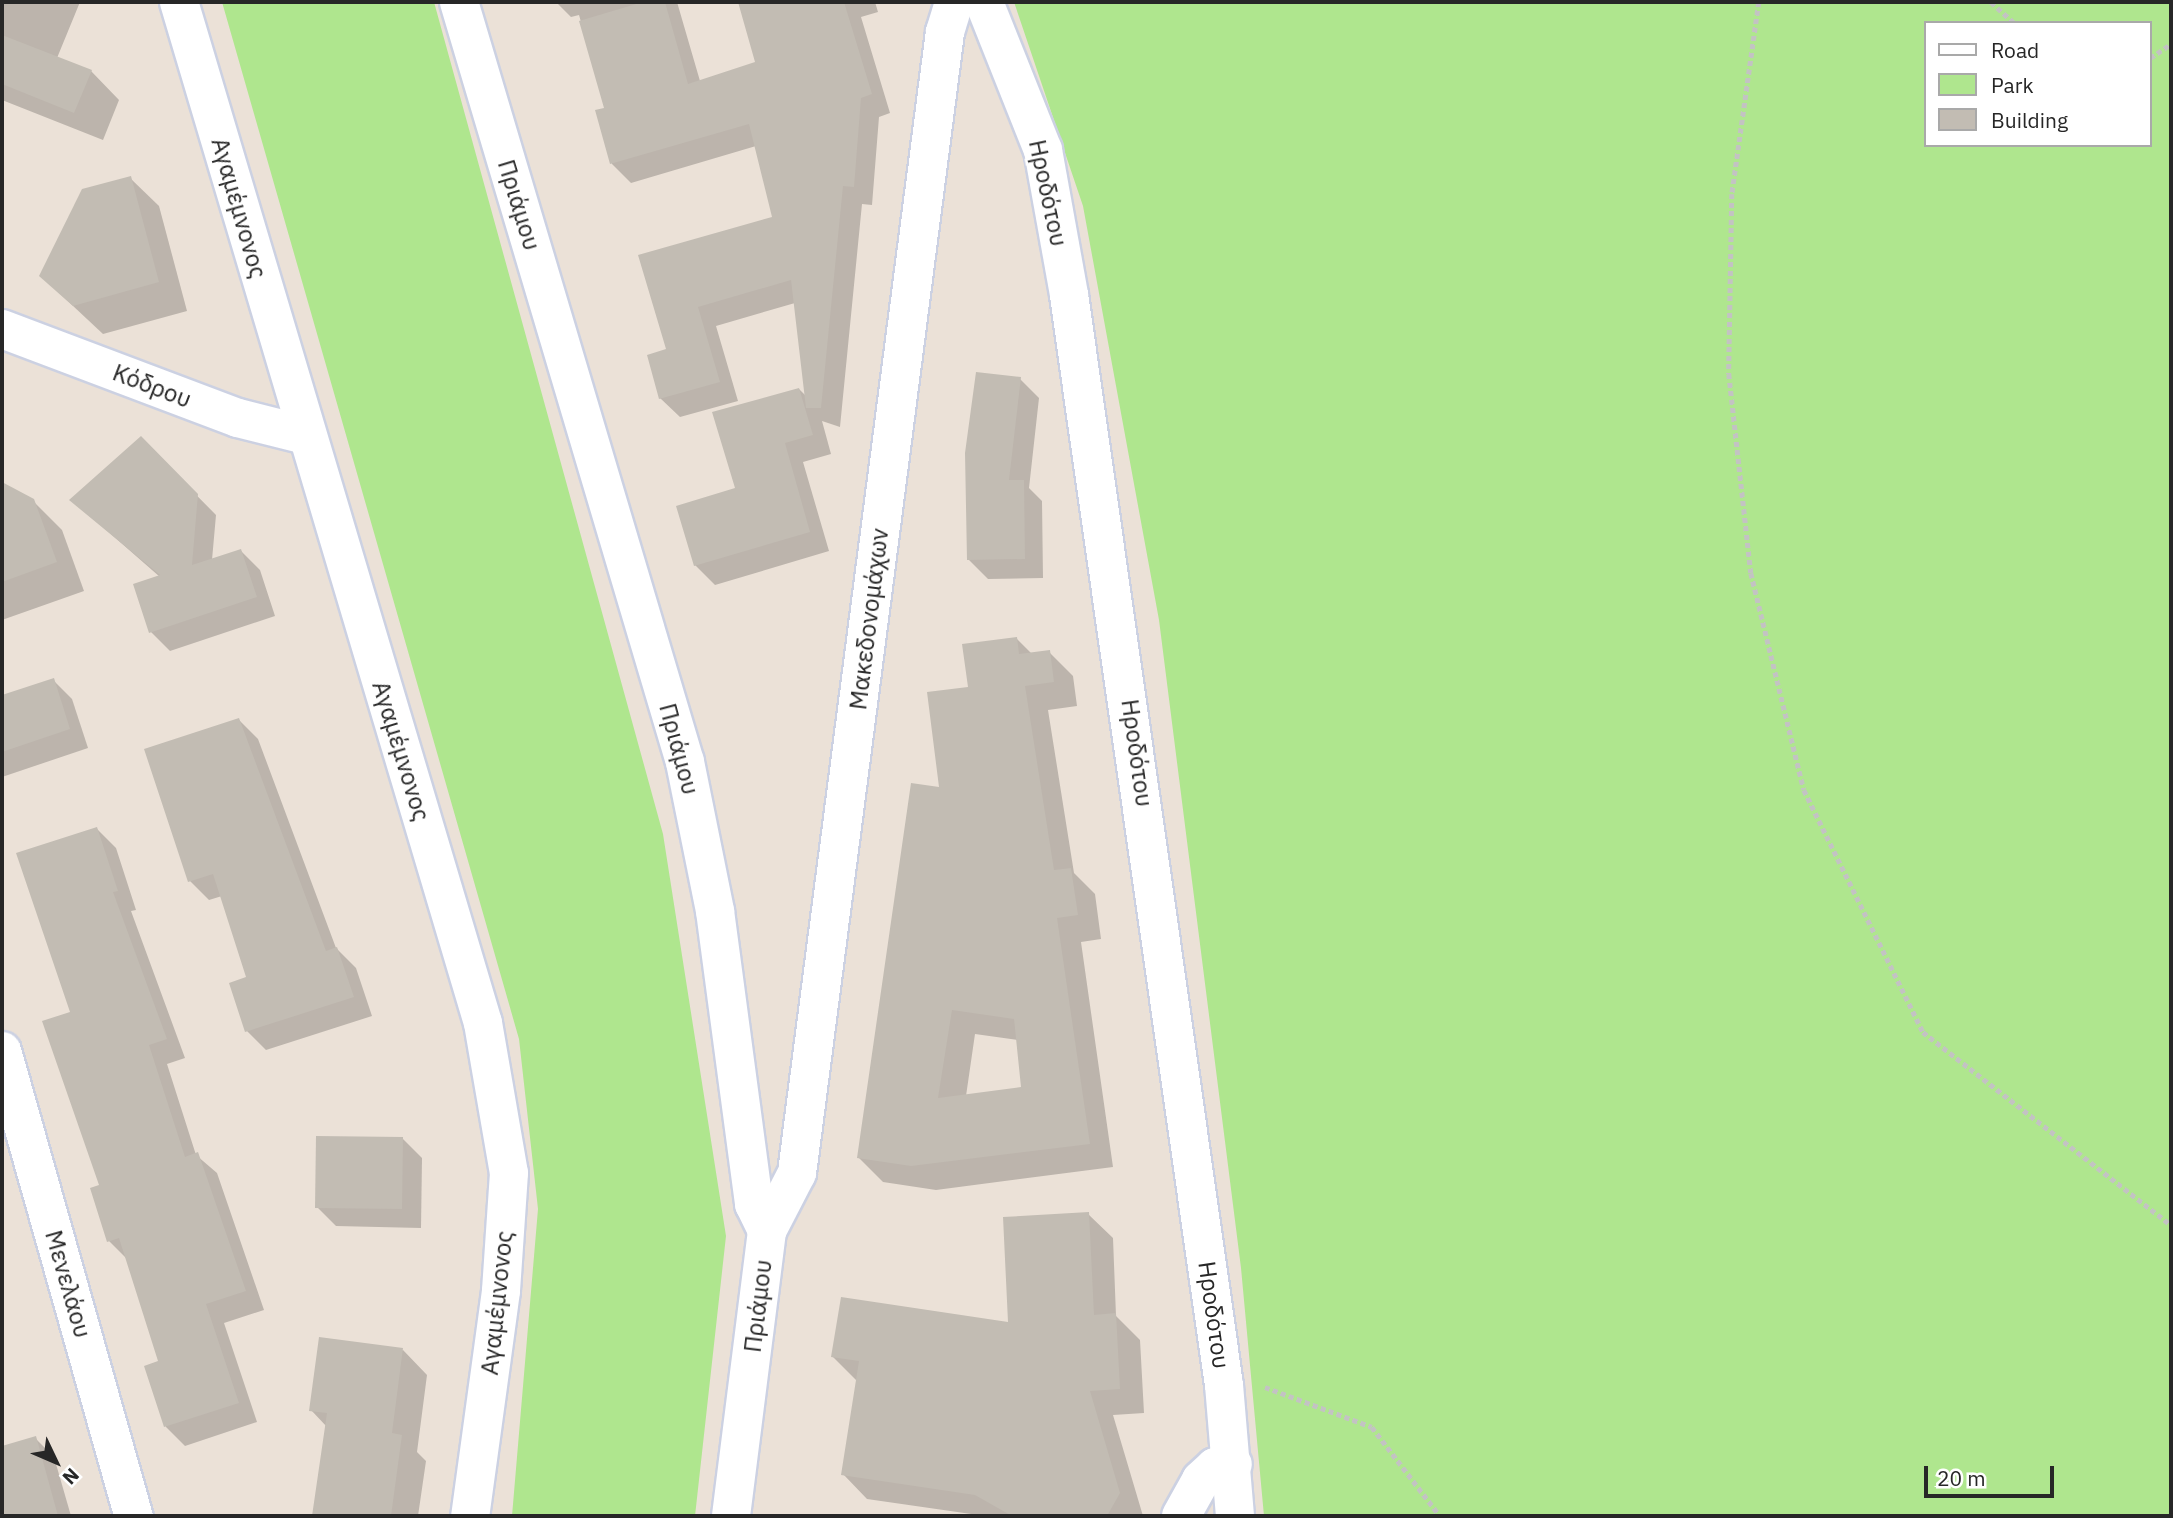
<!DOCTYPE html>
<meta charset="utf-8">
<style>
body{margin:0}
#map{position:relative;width:2173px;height:1518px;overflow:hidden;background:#ebe1d7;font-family:"IBM Plex Sans",sans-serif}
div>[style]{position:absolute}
.green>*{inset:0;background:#afe68e}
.shadow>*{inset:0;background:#0003}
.building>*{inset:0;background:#c2bcb3}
.path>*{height:4.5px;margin-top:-2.25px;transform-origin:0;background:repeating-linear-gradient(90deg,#c3c3c3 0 5px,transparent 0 8.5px)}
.roads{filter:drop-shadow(2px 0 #ccd1e2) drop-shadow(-2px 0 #ccd1e2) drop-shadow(0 2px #ccd1e2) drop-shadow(0 -2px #ccd1e2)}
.minor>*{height:38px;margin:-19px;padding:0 19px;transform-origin:19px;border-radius:19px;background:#fff}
span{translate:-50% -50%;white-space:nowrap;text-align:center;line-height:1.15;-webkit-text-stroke:5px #fff;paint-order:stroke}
.street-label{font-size:24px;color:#272727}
.frame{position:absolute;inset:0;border:4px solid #272727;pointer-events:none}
.legend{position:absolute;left:1924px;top:21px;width:228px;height:126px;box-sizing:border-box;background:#fff;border:2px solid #a9a9a9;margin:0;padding:9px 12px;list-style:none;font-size:21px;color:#272727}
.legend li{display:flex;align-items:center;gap:14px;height:35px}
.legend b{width:35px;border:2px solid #a9a9a9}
.north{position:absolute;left:21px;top:1427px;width:70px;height:70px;-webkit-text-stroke:5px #fff;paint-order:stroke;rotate:134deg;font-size:19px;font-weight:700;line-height:28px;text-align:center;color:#272727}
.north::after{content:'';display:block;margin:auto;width:24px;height:32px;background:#272727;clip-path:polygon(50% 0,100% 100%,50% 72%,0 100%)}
.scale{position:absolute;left:1924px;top:1466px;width:130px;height:32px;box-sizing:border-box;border:4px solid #272727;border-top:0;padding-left:9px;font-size:21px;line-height:24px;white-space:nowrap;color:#272727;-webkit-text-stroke:5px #fff;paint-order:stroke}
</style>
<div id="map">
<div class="green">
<div style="clip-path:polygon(222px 2px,434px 2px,663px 834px,726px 1236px,695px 1516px,512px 1516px,538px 1209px,519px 1039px)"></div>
<div style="clip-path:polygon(evenodd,1014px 2px,2171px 2px,2171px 1516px,1264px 1516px,1241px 1268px,1159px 620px,1083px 206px,1014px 2px,1926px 23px,2150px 23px,2150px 145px,1926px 145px,1926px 23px)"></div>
</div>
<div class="shadow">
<div style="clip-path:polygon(2px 2px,80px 2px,57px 58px,91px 71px,119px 100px,103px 140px,2px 100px)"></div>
<div style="clip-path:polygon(556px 2px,677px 2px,700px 81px,757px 63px,739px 2px,875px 2px,878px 12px,861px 17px,890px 113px,879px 117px,872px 205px,862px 204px,840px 427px,822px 421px,831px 454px,803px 462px,829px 551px,715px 585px,695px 565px,799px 389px,807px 397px,795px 303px,716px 326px,738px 401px,680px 417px,660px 398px,668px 350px,640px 256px,774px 218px,756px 146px,631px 183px,612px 164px,597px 111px,606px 109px,579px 15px,571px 17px)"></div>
<div style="clip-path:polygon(130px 178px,159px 206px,187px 311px,103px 334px,41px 276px)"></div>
<div style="clip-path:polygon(1020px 379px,1039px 398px,1029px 488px,1042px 501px,1043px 578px,988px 579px,968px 559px)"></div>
<div style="clip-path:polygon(141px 439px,216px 515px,212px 560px,241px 551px,260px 570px,275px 616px,170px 651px,151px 632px,160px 577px,72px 500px)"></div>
<div style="clip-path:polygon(6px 487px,33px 501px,62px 530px,84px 591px,2px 620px)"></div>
<div style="clip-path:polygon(evenodd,1017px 639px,1032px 654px,1049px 652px,1073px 676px,1077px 706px,1048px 710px,1074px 873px,1095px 894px,1101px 939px,1081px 942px,1113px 1167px,936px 1190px,883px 1182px,859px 1158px,941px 789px,1017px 639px,975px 1034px,1018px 1040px,1023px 1088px,966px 1096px,975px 1034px)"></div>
<div style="clip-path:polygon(53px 680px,72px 699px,88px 748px,2px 777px,2px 696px)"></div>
<div style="clip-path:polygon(239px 720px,258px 739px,336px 948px,356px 968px,372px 1016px,266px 1050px,247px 1031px,248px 978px,222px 896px,209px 900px,190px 881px)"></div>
<div style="clip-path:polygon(97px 829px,116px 848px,136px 910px,131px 911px,185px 1058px,167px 1064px,196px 1155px,217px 1173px,264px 1310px,224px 1323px,257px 1422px,185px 1446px,166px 1427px,146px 1367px,161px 1362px,128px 1260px,109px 1241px,72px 1013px)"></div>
<div style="clip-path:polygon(403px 1139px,422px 1158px,421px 1228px,336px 1226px,317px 1207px)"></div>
<div style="clip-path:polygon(1088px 1214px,1113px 1238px,1116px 1316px,1140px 1340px,1144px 1413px,1113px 1415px,1143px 1516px,985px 1516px,867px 1499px,843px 1474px,857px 1381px,833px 1357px,1010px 1325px)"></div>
<div style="clip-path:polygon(403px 1350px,427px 1375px,417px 1452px,426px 1461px,418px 1516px,313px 1516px,327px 1427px,311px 1410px)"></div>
<div style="clip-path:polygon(35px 1438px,54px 1457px,71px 1516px,2px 1516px,2px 1448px)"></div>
</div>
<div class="building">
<div style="clip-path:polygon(643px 2px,665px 2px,688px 84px,755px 62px,738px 2px,844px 2px,872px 94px,861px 98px,854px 187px,843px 186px,821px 408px,806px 408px,791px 280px,698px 307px,720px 382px,659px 399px,647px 355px,666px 349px,638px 255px,772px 217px,749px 124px,610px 164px,595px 110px,604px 108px,579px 21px)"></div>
<div style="clip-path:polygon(2px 35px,92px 70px,74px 113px,2px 84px)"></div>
<div style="clip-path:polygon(131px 176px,159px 282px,73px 306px,39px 276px,82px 189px)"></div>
<div style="clip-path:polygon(976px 372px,1021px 377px,1009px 480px,1024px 480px,1025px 559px,967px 560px,965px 453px)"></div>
<div style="clip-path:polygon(799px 388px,813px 435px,785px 443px,810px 532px,694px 566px,676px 506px,735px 488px,712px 412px)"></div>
<div style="clip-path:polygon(141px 436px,198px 494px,192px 565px,241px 549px,257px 597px,149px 633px,133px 584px,160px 575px,69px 500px)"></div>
<div style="clip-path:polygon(2px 482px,34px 499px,57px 562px,2px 582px)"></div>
<div style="clip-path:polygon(evenodd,1017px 637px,1019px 654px,1050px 650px,1054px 682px,1025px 686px,1054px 870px,1071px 868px,1078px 915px,1057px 918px,1090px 1144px,911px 1166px,857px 1158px,911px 783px,939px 787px,927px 692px,968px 687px,962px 644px,1017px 637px,952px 1010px,1014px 1019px,1021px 1087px,938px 1098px,952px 1010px)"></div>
<div style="clip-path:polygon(54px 678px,70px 729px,2px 752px,2px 695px)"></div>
<div style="clip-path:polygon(239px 718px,326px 951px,337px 947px,354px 997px,245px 1032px,229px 983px,246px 977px,213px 874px,188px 882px,144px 749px)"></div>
<div style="clip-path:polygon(97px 827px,118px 891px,113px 892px,167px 1039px,149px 1045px,185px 1157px,198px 1152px,246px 1291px,206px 1304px,239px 1403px,164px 1427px,144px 1366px,158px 1361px,119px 1238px,107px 1242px,90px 1188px,99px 1185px,42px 1021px,70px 1012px,16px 853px)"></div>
<div style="clip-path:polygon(316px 1136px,403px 1137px,402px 1209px,315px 1208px)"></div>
<div style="clip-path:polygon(1089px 1212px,1094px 1315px,1116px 1313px,1120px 1389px,1090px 1391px,1120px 1493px,1107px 1516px,1012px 1516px,975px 1495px,841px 1475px,859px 1361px,831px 1357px,841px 1297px,1008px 1322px,1003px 1217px)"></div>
<div style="clip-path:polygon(319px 1337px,403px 1348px,392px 1433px,402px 1435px,391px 1516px,312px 1516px,327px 1413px,309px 1411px)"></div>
<div style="clip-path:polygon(36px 1436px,58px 1516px,2px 1516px,2px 1446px)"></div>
</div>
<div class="path">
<div style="left:1759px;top:2px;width:194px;rotate:98deg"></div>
<div style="left:1732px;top:194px;width:180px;rotate:91deg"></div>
<div style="left:1729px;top:374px;width:200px;rotate:83.7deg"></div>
<div style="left:1751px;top:573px;width:223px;rotate:76.3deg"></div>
<div style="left:1804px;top:790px;width:270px;rotate:63.8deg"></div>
<div style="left:1923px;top:1032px;width:314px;rotate:37.9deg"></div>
<div style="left:1991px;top:2px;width:31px;rotate:42deg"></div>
<div style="left:2150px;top:58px;width:25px;rotate:-34deg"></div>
<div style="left:1265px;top:1387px;width:114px;rotate:20.5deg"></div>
<div style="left:1372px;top:1427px;width:112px;rotate:52.6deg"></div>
</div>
<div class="roads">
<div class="minor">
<div style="left:179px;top:2px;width:1065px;rotate:73.42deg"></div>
<div style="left:483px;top:1023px;width:152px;rotate:80.2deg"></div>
<div style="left:509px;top:1173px;width:118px;rotate:93.9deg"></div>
<div style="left:501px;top:1291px;width:227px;rotate:97.8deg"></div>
<div style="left:459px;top:2px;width:793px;rotate:73.44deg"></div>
<div style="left:685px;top:762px;width:152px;rotate:78.6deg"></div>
<div style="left:715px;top:911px;width:296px;rotate:82.4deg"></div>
<div style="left:754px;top:1204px;width:30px;rotate:64deg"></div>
<div style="left:767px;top:1231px;width:287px;rotate:97.2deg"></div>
<div style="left:984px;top:2px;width:159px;rotate:68.3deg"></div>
<div style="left:1043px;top:150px;width:147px;rotate:79.8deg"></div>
<div style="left:1069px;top:295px;width:1101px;rotate:81.91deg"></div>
<div style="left:1224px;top:1385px;width:131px;rotate:85.2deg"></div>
<div style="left:2px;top:329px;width:252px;rotate:20.7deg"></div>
<div style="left:238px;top:418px;width:69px;rotate:14.2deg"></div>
<div style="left:2px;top:1051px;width:483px;rotate:74.2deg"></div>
<div style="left:767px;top:1231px;width:65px;rotate:-62.7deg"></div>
<div style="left:797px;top:1173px;width:1151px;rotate:-82.61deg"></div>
<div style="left:945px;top:32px;width:31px;rotate:-73deg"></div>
<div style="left:1181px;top:1516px;width:41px;rotate:-60.9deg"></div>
<div style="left:1201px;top:1480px;width:19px;rotate:-43deg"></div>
<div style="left:1215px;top:1467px;width:18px;rotate:-9deg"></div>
</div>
</div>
<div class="street-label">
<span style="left:1048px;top:193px;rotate:78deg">Ηροδότου</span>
<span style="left:519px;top:205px;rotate:73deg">Πριάμου</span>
<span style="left:239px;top:208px;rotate:74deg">Αγαμέμνονος</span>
<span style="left:152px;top:386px;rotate:21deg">Κόδρου</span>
<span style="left:869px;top:619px;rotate:-83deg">Μακεδονομάχων</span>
<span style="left:679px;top:749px;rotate:75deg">Πριάμου</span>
<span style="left:401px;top:751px;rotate:73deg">Αγαμέμνονος</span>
<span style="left:1137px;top:753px;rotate:82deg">Ηροδότου</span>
<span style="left:68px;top:1284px;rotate:74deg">Μενελάου</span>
<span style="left:497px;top:1303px;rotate:-84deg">Αγαμέμνονος</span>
<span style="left:758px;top:1306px;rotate:-83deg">Πριάμου</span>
<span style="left:1214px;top:1315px;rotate:82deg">Ηροδότου</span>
</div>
<div class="frame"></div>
<ul class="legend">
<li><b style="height:9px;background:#fff"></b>Road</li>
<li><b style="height:19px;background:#afe68e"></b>Park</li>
<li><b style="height:19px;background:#c2bcb3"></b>Building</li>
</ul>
<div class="north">N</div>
<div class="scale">20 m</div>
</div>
